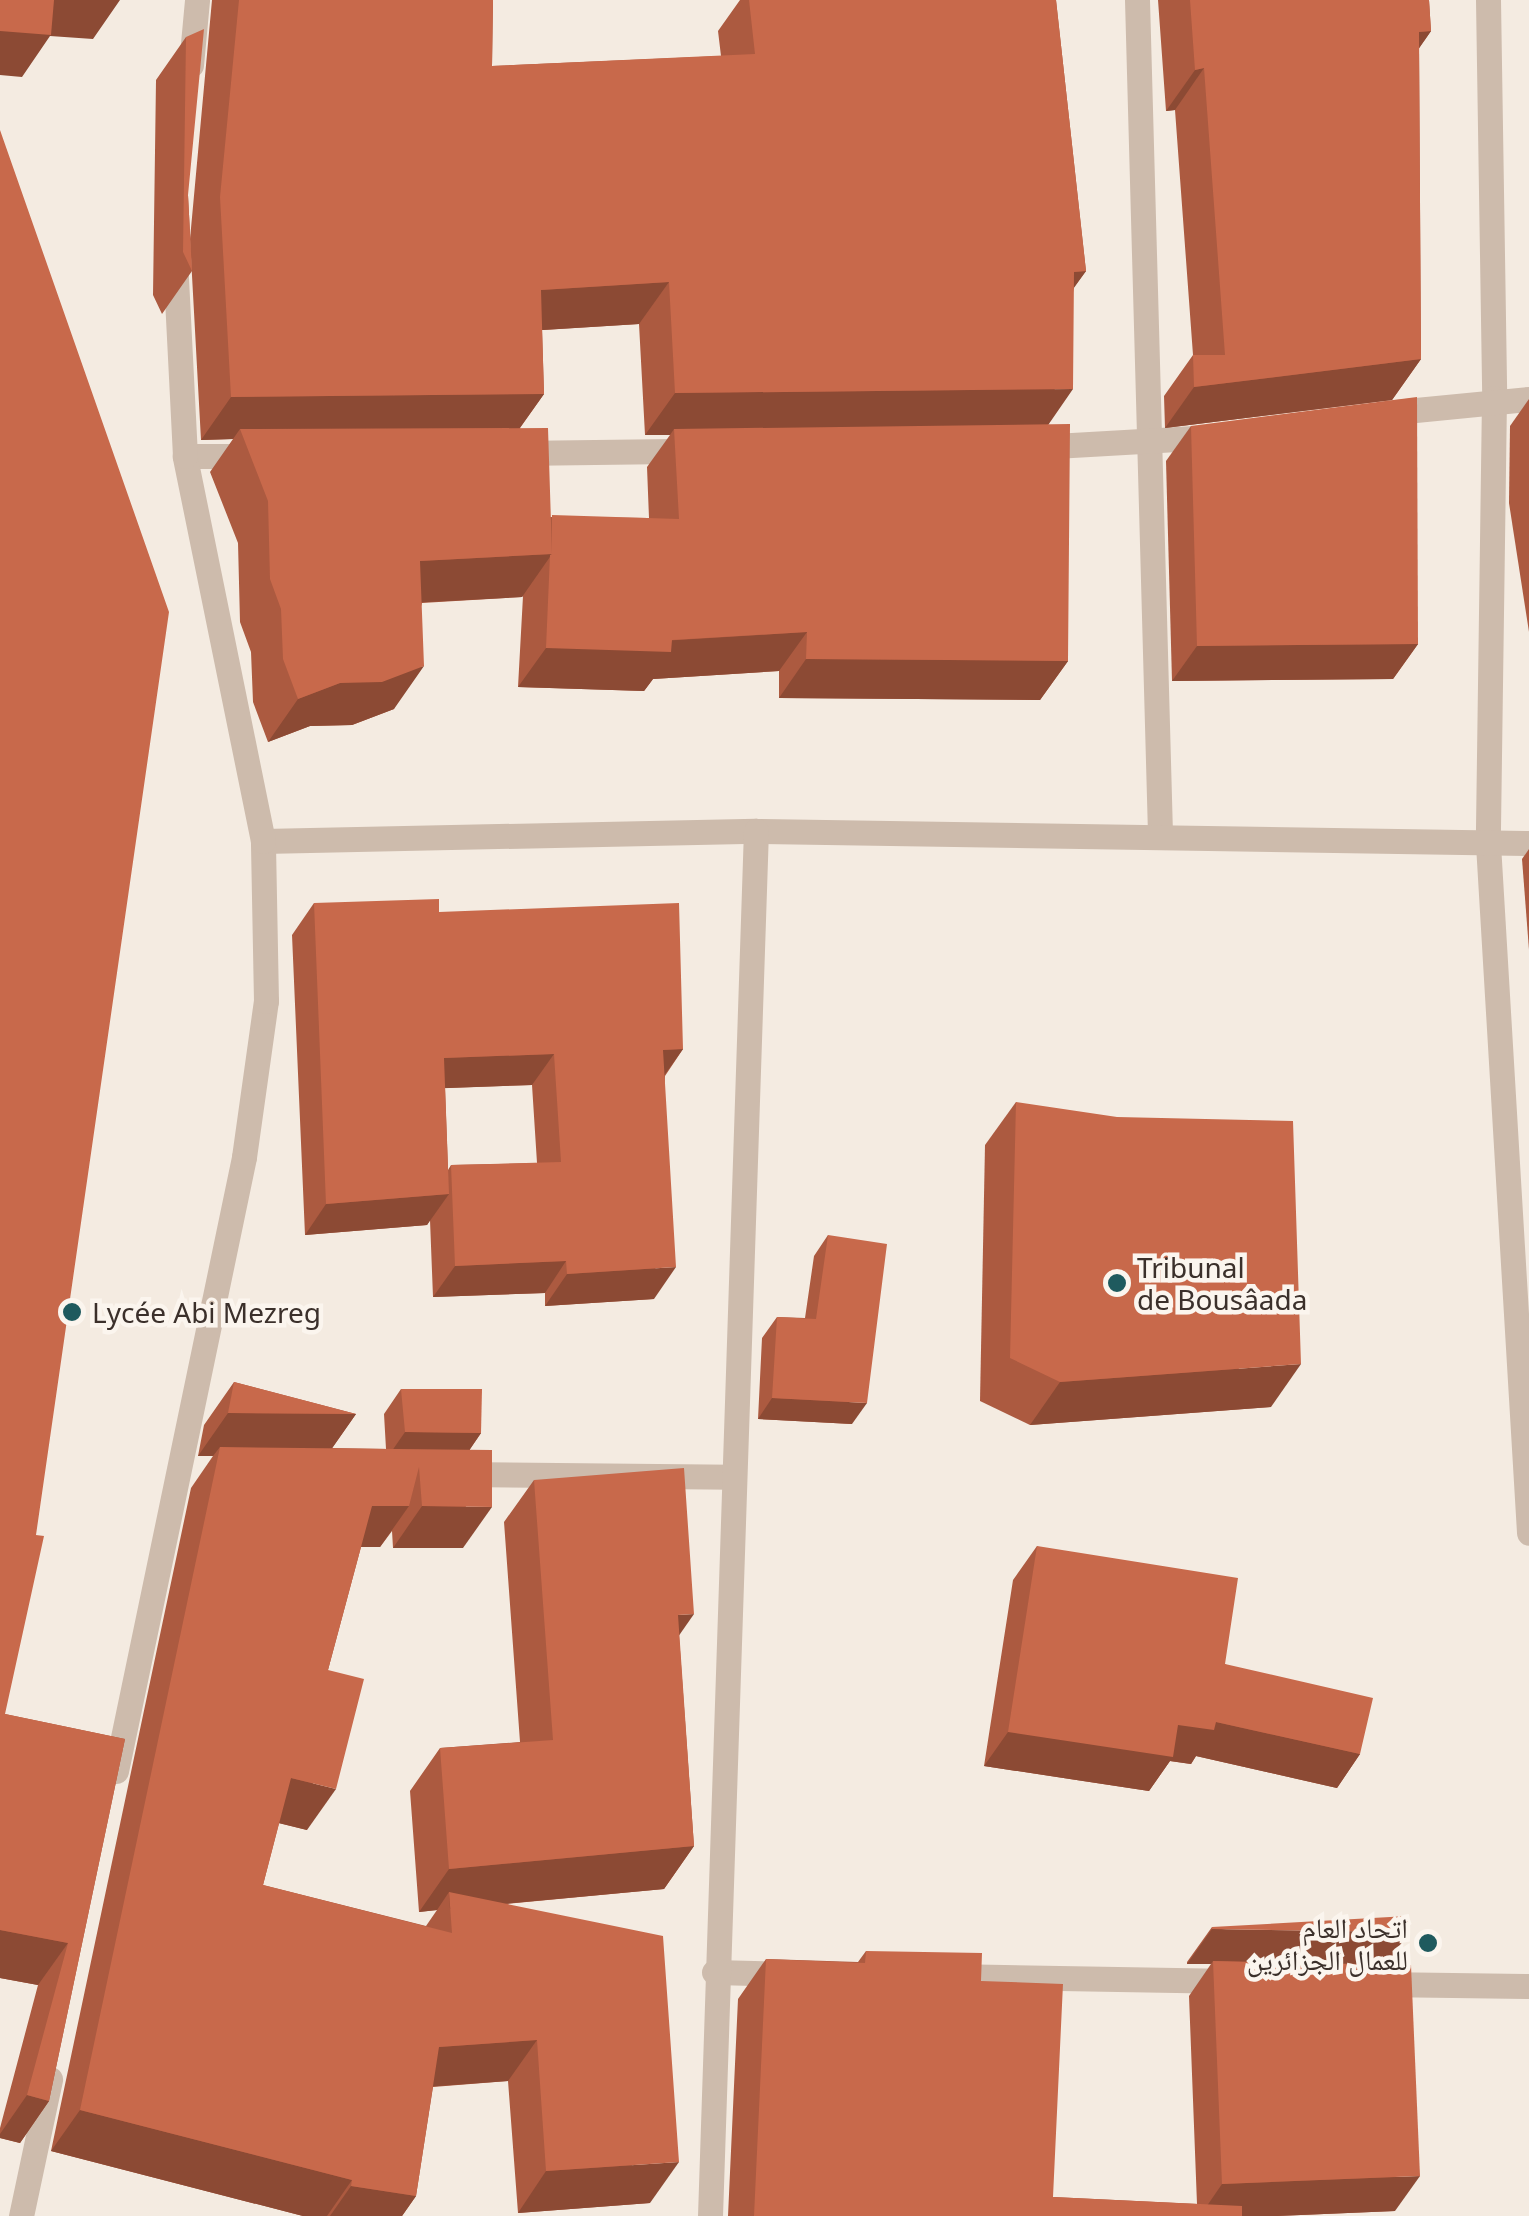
<!DOCTYPE html>
<meta charset="utf-8">
<style>
body{margin:0}
#map{position:relative;width:1529px;height:2216px;overflow:hidden;background:#f4ebe1;font-family:"Noto Sans","Noto Naskh Arabic",sans-serif}
div>[style]{position:absolute}
.minor>*{height:25px;margin:-12.5px;padding:0 12.5px;transform-origin:12.5px;border-radius:12.5px;background:#cdbbac}
.wall>*{inset:0;background:#ac5a40}
.shaded-wall>*{inset:0;background:#8c4a34}
.building>*{inset:0;background:#c8694b}
.dots>*{width:28px;height:28px;translate:-50% -50%;box-sizing:border-box;border:5px solid #fbf5ee;border-radius:50%}
span{translate:-50% -50%;white-space:nowrap;text-align:center;line-height:1.15;-webkit-text-stroke:9px #fbf5ee;paint-order:stroke}
.poi-label{font-size:28px;color:#3b302b}
.left{translate:0 -50%;text-align:left}
.right{translate:-100% -50%;text-align:right}
</style>
<div id="map">
<div class="minor">
<div style="left:1137px;top:0;width:835px;rotate:88.42deg"></div>
<div style="left:1488px;top:0;width:398px;rotate:89.1deg"></div>
<div style="left:1494px;top:398px;width:446px;rotate:90.8deg"></div>
<div style="left:1488px;top:844px;width:690px;rotate:86.59deg"></div>
<div style="left:191px;top:65px;width:65px;rotate:-84.7deg"></div>
<div style="left:1385px;top:413px;width:145px;rotate:-5.6deg"></div>
<div style="left:1037px;top:447px;width:175px;rotate:-3.3deg"></div>
<div style="left:517px;top:453px;width:175px;rotate:-0.7deg"></div>
<div style="left:185px;top:456px;width:67px"></div>
<div style="left:263px;top:841px;width:493px;rotate:-1.2deg"></div>
<div style="left:756px;top:831px;width:773px;rotate:0.89deg"></div>
<div style="left:460px;top:1474px;width:272px;rotate:0.6deg"></div>
<div style="left:116px;top:1771px;width:627px;rotate:-78.22deg"></div>
<div style="left:244px;top:1157px;width:158px;rotate:-82deg"></div>
<div style="left:266px;top:1001px;width:160px;rotate:-91.1deg"></div>
<div style="left:263px;top:841px;width:393px;rotate:-101.5deg"></div>
<div style="left:185px;top:456px;width:197px;rotate:-92.9deg"></div>
<div style="left:714px;top:1972px;width:75px;rotate:1.5deg"></div>
<div style="left:949px;top:1976px;width:285px;rotate:1deg"></div>
<div style="left:1379px;top:1984px;width:150px;rotate:0.8deg"></div>
<div style="left:21px;top:2216px;width:140px;rotate:-78deg"></div>
<div style="left:710px;top:2216px;width:1386px;rotate:-88.1deg"></div>
</div>
<div class="wall">
<div style="clip-path:polygon(evenodd,212px 0,493px 0,492px 66px,721px 56px,718px 31px,740px 0,1056px 0,1086px 271px,1074px 287px,1048px 425px,1068px 661px,1040px 700px,779px 698px,779px 671px,653px 679px,644px 691px,518px 687px,523px 596px,522px 597px,422px 603px,394px 709px,352px 725px,310px 726px,268px 742px,253px 702px,251px 652px,240px 622px,238px 543px,210px 472px,233px 439px,201px 440px,190px 239px,212px 0,639px 324px,645px 435px,670px 435px,647px 467px,649px 518px,550px 517px,520px 428px,544px 394px,542px 330px,639px 324px)"></div>
<div style="clip-path:polygon(1158px 0,1429px 0,1431px 31px,1419px 48px,1421px 359px,1392px 400px,1165px 428px,1164px 396px,1193px 355px,1175px 110px,1166px 111px)"></div>
<div style="clip-path:polygon(186px 37px,188px 195px,192px 271px,162px 314px,153px 295px,156px 80px)"></div>
<div style="clip-path:polygon(0 130px,5px 1714px,125px 1739px,49px 2101px,20px 2143px,0 2138px,0 2128px,38px 1985px,0 1978px)"></div>
<div style="clip-path:polygon(1529px 399px,1529px 632px,1509px 503px,1510px 426px)"></div>
<div style="clip-path:polygon(1191px 426px,1418px 644px,1393px 679px,1172px 681px,1166px 461px)"></div>
<div style="clip-path:polygon(1529px 849px,1529px 950px,1522px 859px)"></div>
<div style="clip-path:polygon(evenodd,314px 903px,439px 912px,683px 1049px,665px 1076px,654px 1299px,545px 1306px,545px 1293px,433px 1297px,430px 1220px,427px 1225px,305px 1235px,292px 935px,314px 903px,532px 1085px,537px 1163px,451px 1165px,448px 1170px,445px 1088px,532px 1085px)"></div>
<div style="clip-path:polygon(1016px 1102px,1271px 1407px,1030px 1425px,980px 1401px,985px 1145px)"></div>
<div style="clip-path:polygon(828px 1235px,852px 1424px,758px 1419px,762px 1338px,777px 1317px,805px 1318px,814px 1256px)"></div>
<div style="clip-path:polygon(234px 1382px,356px 1414px,332px 1448px,386px 1449px,384px 1414px,401px 1389px,481px 1433px,470px 1449px,463px 1548px,393px 1548px,392px 1531px,380px 1547px,361px 1547px,328px 1670px,307px 1830px,279px 1823px,263px 1885px,426px 1926px,437px 1910px,419px 1912px,410px 1791px,440px 1748px,520px 1742px,504px 1522px,534px 1480px,679px 1636px,694px 1846px,664px 1889px,505px 1904px,650px 2203px,518px 2213px,508px 2081px,433px 2087px,416px 2196px,402px 2216px,303px 2216px,51px 2151px,191px 1488px,213px 1456px,198px 1456px,204px 1425px)"></div>
<div style="clip-path:polygon(1037px 1546px,1225px 1664px,1360px 1754px,1337px 1788px,1196px 1756px,1191px 1764px,1170px 1761px,1149px 1791px,984px 1766px,1013px 1580px)"></div>
<div style="clip-path:polygon(1212px 1927px,1387px 1964px,1395px 2211px,1277px 2216px,728px 2216px,738px 1999px,766px 1959px,858px 1962px,866px 1951px,981px 1981px,1053px 2197px,1197px 2204px,1189px 1996px,1211px 1964px,1187px 1964px,1187px 1962px)"></div>
</div>
<div class="shaded-wall">
<div style="clip-path:polygon(49px 0,120px 0,93px 39px,50px 36px,22px 77px,0 75px,0 31px)"></div>
<div style="clip-path:polygon(1431px 31px,1402px 73px,1419px 32px)"></div>
<div style="clip-path:polygon(1204px 68px,1175px 110px,1166px 111px,1195px 70px)"></div>
<div style="clip-path:polygon(1086px 271px,1056px 313px,1074px 272px)"></div>
<div style="clip-path:polygon(669px 282px,639px 324px,511px 332px,541px 290px)"></div>
<div style="clip-path:polygon(1421px 359px,1392px 400px,1165px 428px,1194px 387px)"></div>
<div style="clip-path:polygon(1073px 389px,1044px 431px,674px 429px,670px 435px,645px 435px,675px 393px)"></div>
<div style="clip-path:polygon(544px 394px,514px 436px,240px 429px,233px 439px,201px 440px,231px 397px)"></div>
<div style="clip-path:polygon(552px 554px,522px 597px,390px 604px,420px 561px)"></div>
<div style="clip-path:polygon(807px 632px,779px 671px,653px 679px,644px 691px,518px 687px,546px 648px)"></div>
<div style="clip-path:polygon(1418px 644px,1393px 679px,1172px 681px,1197px 646px)"></div>
<div style="clip-path:polygon(806px 659px,1068px 661px,1040px 700px,779px 698px)"></div>
<div style="clip-path:polygon(424px 666px,394px 709px,352px 725px,310px 726px,268px 742px,298px 699px,340px 683px)"></div>
<div style="clip-path:polygon(683px 1049px,661px 1080px,663px 1050px)"></div>
<div style="clip-path:polygon(554px 1054px,532px 1085px,422px 1089px,444px 1058px)"></div>
<div style="clip-path:polygon(449px 1194px,427px 1225px,305px 1235px,326px 1204px)"></div>
<div style="clip-path:polygon(566px 1261px,545px 1293px,433px 1297px,455px 1266px)"></div>
<div style="clip-path:polygon(676px 1267px,654px 1299px,545px 1306px,567px 1274px)"></div>
<div style="clip-path:polygon(1301px 1364px,1271px 1407px,1030px 1425px,1060px 1382px)"></div>
<div style="clip-path:polygon(772px 1398px,867px 1403px,852px 1424px,758px 1419px)"></div>
<div style="clip-path:polygon(228px 1413px,356px 1414px,326px 1457px,220px 1447px,213px 1456px,198px 1456px)"></div>
<div style="clip-path:polygon(405px 1432px,481px 1433px,464px 1458px,387px 1458px)"></div>
<div style="clip-path:polygon(372px 1506px,409px 1506px,380px 1547px,343px 1547px)"></div>
<div style="clip-path:polygon(422px 1506px,492px 1507px,463px 1548px,393px 1548px)"></div>
<div style="clip-path:polygon(694px 1614px,664px 1657px,678px 1615px)"></div>
<div style="clip-path:polygon(1216px 1722px,1360px 1754px,1337px 1788px,1196px 1756px,1191px 1764px,1170px 1761px,1149px 1791px,984px 1766px,1008px 1732px)"></div>
<div style="clip-path:polygon(291px 1778px,336px 1789px,307px 1830px,262px 1819px)"></div>
<div style="clip-path:polygon(694px 1846px,664px 1889px,450px 1909px,449px 1892px,437px 1910px,419px 1912px,449px 1869px)"></div>
<div style="clip-path:polygon(1212px 1929px,1409px 1932px,1385px 1967px,1213px 1961px,1211px 1964px,1187px 1964px)"></div>
<div style="clip-path:polygon(0 1930px,68px 1943px,38px 1985px,0 1978px)"></div>
<div style="clip-path:polygon(537px 2040px,508px 2081px,411px 2088px,439px 2047px)"></div>
<div style="clip-path:polygon(27px 2095px,49px 2101px,20px 2143px,0 2138px,0 2134px)"></div>
<div style="clip-path:polygon(80px 2110px,352px 2180px,327px 2216px,303px 2216px,51px 2151px)"></div>
<div style="clip-path:polygon(679px 2162px,650px 2203px,518px 2213px,546px 2171px)"></div>
<div style="clip-path:polygon(1420px 2176px,1395px 2211px,1277px 2216px,1200px 2216px,1222px 2184px)"></div>
<div style="clip-path:polygon(351px 2186px,416px 2196px,402px 2216px,330px 2216px)"></div>
</div>
<div class="building">
<div style="clip-path:polygon(0 0,54px 0,51px 35px,0 31px)"></div>
<div style="clip-path:polygon(239px 0,493px 0,492px 66px,755px 54px,749px 0,1056px 0,1086px 271px,1074px 272px,1073px 389px,675px 393px,669px 282px,541px 290px,544px 394px,231px 397px,220px 197px)"></div>
<div style="clip-path:polygon(1190px 0,1429px 0,1431px 31px,1419px 32px,1421px 359px,1194px 387px,1193px 355px,1225px 355px,1204px 68px,1195px 70px)"></div>
<div style="clip-path:polygon(204px 29px,188px 195px,192px 271px,183px 252px,186px 37px)"></div>
<div style="clip-path:polygon(0 130px,169px 612px,36px 1535px,44px 1536px,5px 1714px,125px 1739px,49px 2101px,27px 2095px,68px 1943px,0 1930px)"></div>
<div style="clip-path:polygon(1417px 397px,1418px 644px,1197px 646px,1191px 426px)"></div>
<div style="clip-path:polygon(1070px 424px,1068px 661px,806px 659px,807px 632px,672px 640px,671px 652px,546px 648px,550px 555px,552px 554px,552px 515px,679px 519px,674px 429px)"></div>
<div style="clip-path:polygon(548px 428px,552px 554px,420px 561px,424px 666px,382px 682px,340px 683px,298px 699px,283px 659px,281px 609px,270px 579px,268px 501px,240px 429px)"></div>
<div style="clip-path:polygon(439px 899px,439px 912px,679px 903px,683px 1049px,663px 1050px,676px 1267px,567px 1274px,566px 1261px,455px 1266px,451px 1165px,561px 1162px,554px 1054px,444px 1058px,449px 1194px,326px 1204px,314px 903px)"></div>
<div style="clip-path:polygon(1016px 1102px,1117px 1117px,1293px 1121px,1301px 1364px,1060px 1382px,1010px 1358px)"></div>
<div style="clip-path:polygon(828px 1235px,887px 1244px,867px 1403px,772px 1398px,777px 1317px,816px 1319px)"></div>
<div style="clip-path:polygon(234px 1382px,356px 1414px,228px 1413px)"></div>
<div style="clip-path:polygon(401px 1389px,482px 1389px,481px 1433px,405px 1432px)"></div>
<div style="clip-path:polygon(220px 1447px,492px 1450px,492px 1507px,422px 1506px,419px 1467px,409px 1506px,372px 1506px,328px 1670px,364px 1679px,336px 1789px,291px 1778px,263px 1885px,452px 1933px,449px 1892px,663px 1936px,679px 2162px,546px 2171px,537px 2040px,439px 2047px,416px 2196px,351px 2186px,352px 2180px,80px 2110px)"></div>
<div style="clip-path:polygon(684px 1468px,694px 1614px,678px 1615px,694px 1846px,449px 1869px,440px 1748px,553px 1740px,534px 1480px)"></div>
<div style="clip-path:polygon(1037px 1546px,1238px 1578px,1225px 1664px,1373px 1698px,1360px 1754px,1216px 1722px,1214px 1730px,1178px 1725px,1173px 1757px,1008px 1732px)"></div>
<div style="clip-path:polygon(1408px 1916px,1409px 1932px,1212px 1929px,1212px 1927px)"></div>
<div style="clip-path:polygon(866px 1951px,982px 1953px,981px 1981px,1063px 1984px,1053px 2197px,1242px 2206px,1242px 2216px,754px 2216px,766px 1959px,865px 1963px)"></div>
<div style="clip-path:polygon(1213px 1961px,1411px 1965px,1420px 2176px,1222px 2184px)"></div>
</div>
<div class="dots">
<div style="left:1117px;top:1283px;background:#1f5a5e"></div>
<div style="left:72px;top:1312px;background:#1f5a5e"></div>
<div style="left:1428px;top:1943px;background:#1f5a5e"></div>
</div>
<div class="poi-label">
<span class="left" style="left:1137px;top:1283px">Tribunal<br>de Bousâada</span>
<span class="left" style="left:92px;top:1312px">Lycée Abi Mezreg</span>
<span class="right" style="left:1408px;top:1943px">اتحاد العام<br>للعمال الجزائرين</span>
</div>
</div>
